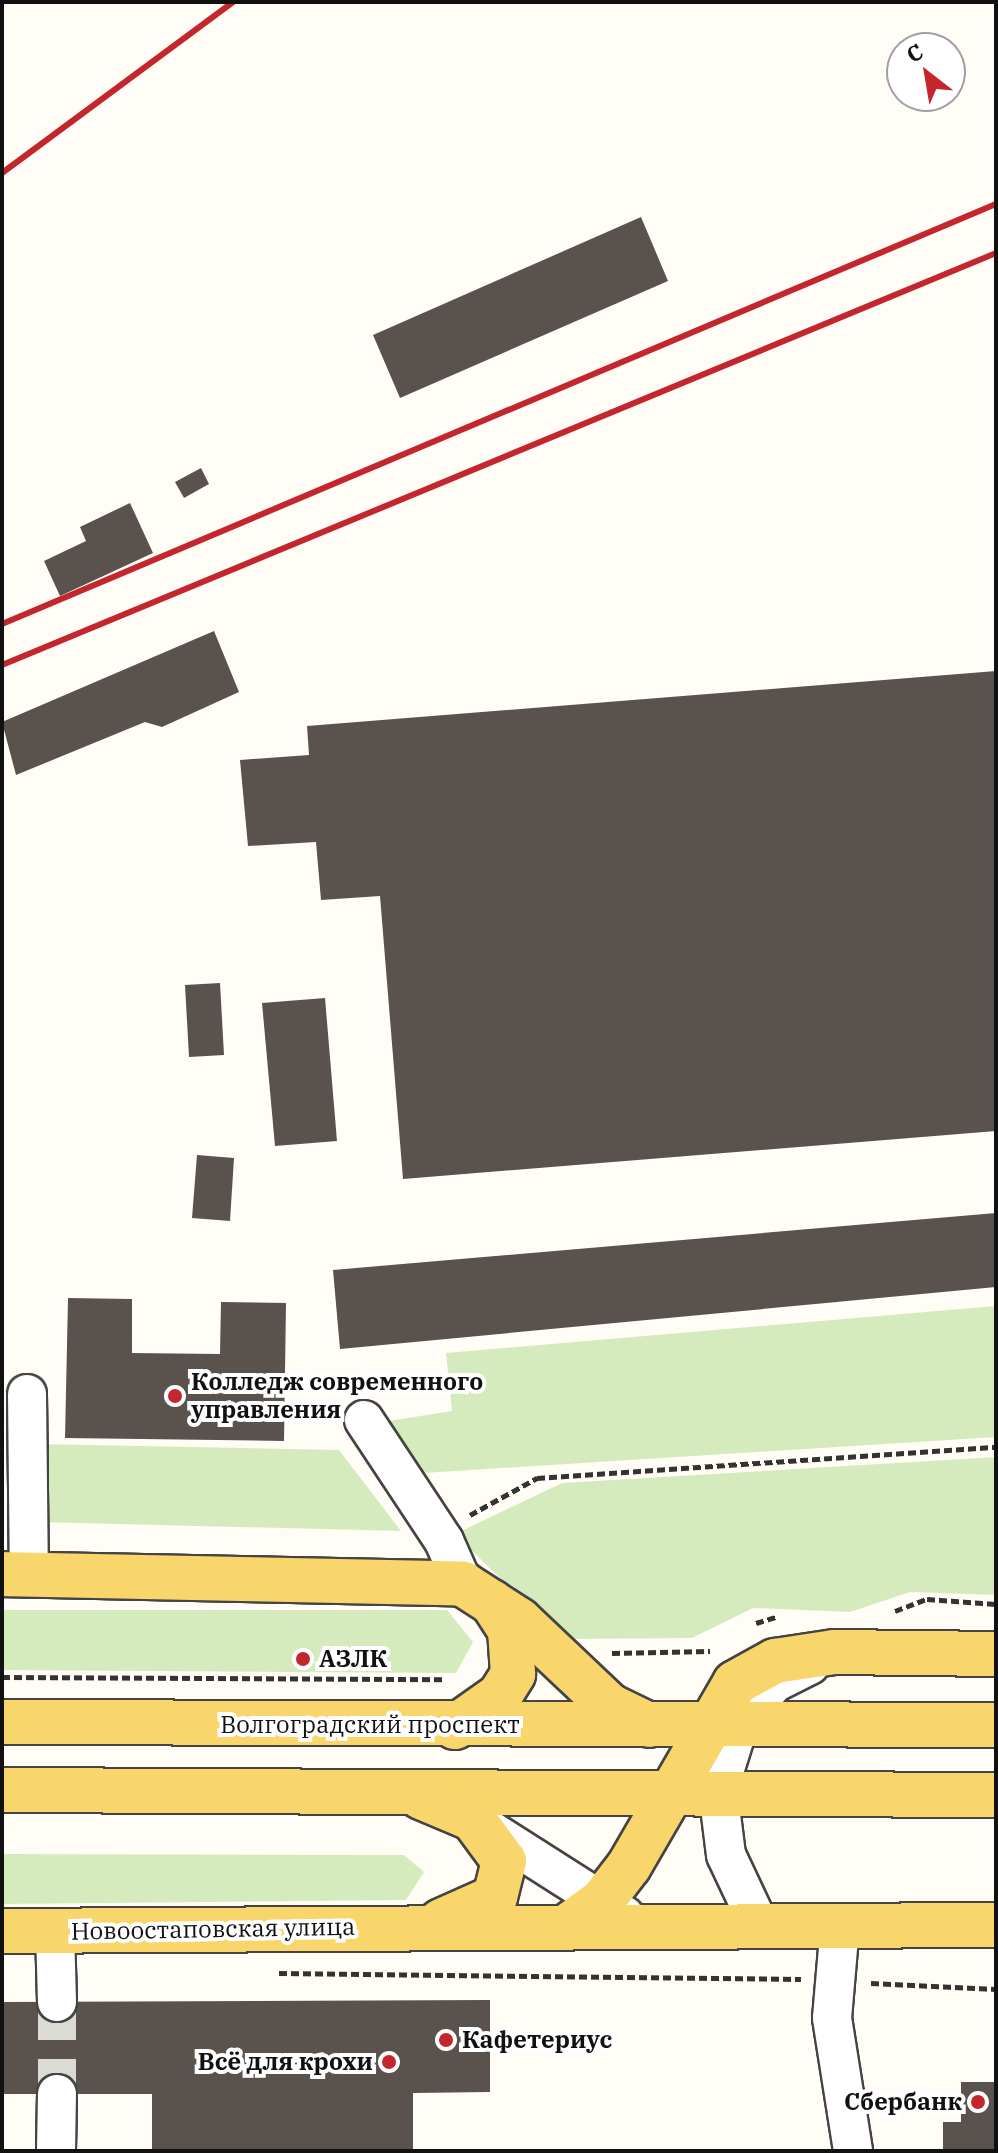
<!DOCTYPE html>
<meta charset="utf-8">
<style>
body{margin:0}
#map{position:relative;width:998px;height:2153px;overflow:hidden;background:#fffdf5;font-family:"IBM Plex Serif",serif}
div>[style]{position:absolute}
.green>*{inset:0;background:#d5ebbd}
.building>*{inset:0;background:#5a524d}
.minor-tunnel>*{height:38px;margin-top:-19px;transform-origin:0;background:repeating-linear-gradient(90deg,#dbdad3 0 38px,transparent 0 57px)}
.path>*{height:5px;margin-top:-2.5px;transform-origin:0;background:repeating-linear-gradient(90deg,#333 0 8px,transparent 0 12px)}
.roads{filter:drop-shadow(2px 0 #444) drop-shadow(-2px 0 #444) drop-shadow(0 2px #444) drop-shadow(0 -2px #444)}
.minor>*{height:38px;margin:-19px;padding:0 19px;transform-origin:19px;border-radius:19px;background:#fff}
.major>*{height:44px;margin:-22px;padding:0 22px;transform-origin:22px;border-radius:22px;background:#f9d66b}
.rail>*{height:6px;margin:-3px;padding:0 3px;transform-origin:3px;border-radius:3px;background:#c4262e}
.dots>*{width:22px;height:22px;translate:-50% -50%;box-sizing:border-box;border:4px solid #fff;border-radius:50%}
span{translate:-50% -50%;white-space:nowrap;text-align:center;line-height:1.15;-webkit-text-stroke:8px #fff;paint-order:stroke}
.poi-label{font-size:24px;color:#111;font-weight:700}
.left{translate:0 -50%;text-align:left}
.right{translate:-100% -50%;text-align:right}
.street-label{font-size:24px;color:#111}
.frame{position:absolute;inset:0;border:4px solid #111;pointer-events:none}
.north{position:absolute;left:886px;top:32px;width:80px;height:80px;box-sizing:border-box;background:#fff;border:2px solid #a0a0a0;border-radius:50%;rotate:329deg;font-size:22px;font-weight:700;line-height:32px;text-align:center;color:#111}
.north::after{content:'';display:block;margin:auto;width:28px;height:36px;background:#c4262e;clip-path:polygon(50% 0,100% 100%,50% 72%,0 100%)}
</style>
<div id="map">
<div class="green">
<div style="clip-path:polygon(996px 1306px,996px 1437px,408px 1474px,376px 1423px,452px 1411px,446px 1353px)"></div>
<div style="clip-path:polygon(37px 1444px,339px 1450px,401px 1531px,37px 1522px)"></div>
<div style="clip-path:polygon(996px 1457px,996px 1595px,910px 1592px,850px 1612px,753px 1608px,692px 1638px,562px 1639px,455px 1534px,562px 1483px)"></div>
<div style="clip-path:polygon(2px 1610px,447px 1610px,473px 1642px,456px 1673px,2px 1670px)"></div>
<div style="clip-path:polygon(2px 1854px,404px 1855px,424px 1872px,406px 1900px,2px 1904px)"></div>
</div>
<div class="building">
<div style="clip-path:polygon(641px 217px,668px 281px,400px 398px,373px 335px)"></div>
<div style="clip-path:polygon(201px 468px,209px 484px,184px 498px,175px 482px)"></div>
<div style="clip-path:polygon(130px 503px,153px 553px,60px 596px,44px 561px,86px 541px,80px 527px)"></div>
<div style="clip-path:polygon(214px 631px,239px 692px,162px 727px,145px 722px,16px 775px,2px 722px)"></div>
<div style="clip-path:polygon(996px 671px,996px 1131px,403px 1179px,380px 896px,321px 900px,316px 842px,248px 846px,240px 760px,309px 755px,307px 726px)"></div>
<div style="clip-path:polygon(220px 983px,224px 1055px,189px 1057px,185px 985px)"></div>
<div style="clip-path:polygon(325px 998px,337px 1141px,275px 1146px,262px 1003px)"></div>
<div style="clip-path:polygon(197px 1155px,234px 1158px,230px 1221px,192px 1218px)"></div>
<div style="clip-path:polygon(996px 1213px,996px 1287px,340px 1349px,333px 1270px)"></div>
<div style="clip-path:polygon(68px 1298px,132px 1299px,132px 1353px,220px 1354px,221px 1302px,286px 1303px,284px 1441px,65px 1438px)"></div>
<div style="clip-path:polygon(490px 2000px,490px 2092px,413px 2093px,413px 2151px,152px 2151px,152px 2094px,2px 2094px,2px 2002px)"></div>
<div style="clip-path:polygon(961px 2082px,996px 2082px,996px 2151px,943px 2151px,943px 2122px,961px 2122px)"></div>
</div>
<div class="minor-tunnel">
<div style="left:57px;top:2002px;width:92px;rotate:90deg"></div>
</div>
<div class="path">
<div style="left:470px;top:1515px;width:77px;rotate:-28.9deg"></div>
<div style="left:537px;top:1478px;width:460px;rotate:-3.9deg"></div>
<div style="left:895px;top:1611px;width:34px;rotate:-21deg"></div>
<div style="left:927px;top:1599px;width:69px;rotate:4.1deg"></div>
<div style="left:756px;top:1623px;width:21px;rotate:-17deg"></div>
<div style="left:612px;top:1653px;width:98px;rotate:-1.2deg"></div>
<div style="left:2px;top:1677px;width:444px;rotate:0.3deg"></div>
<div style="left:279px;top:1973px;width:522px;rotate:0.66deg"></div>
<div style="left:871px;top:1983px;width:125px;rotate:2.7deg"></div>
</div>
<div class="roads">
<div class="minor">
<div style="left:27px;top:1394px;width:180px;rotate:89.4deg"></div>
<div style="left:364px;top:1420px;width:145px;rotate:56.5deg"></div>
<div style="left:444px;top:1541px;width:47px;rotate:66.2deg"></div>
<div style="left:482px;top:1825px;width:169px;rotate:32.5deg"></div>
<div style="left:759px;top:1925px;width:77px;rotate:-115.2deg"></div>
<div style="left:726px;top:1855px;width:64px;rotate:-97.1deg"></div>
<div style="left:718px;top:1791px;width:70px;rotate:-72.6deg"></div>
<div style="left:739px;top:1724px;width:54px;rotate:-49.5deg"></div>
<div style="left:774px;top:1683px;width:40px;rotate:-26.6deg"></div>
<div style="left:840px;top:1925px;width:93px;rotate:94.9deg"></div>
<div style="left:832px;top:2018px;width:135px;rotate:81deg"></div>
<div style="left:55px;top:1930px;width:72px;rotate:88.4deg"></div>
<div style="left:56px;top:2151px;width:57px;rotate:-89deg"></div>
</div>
<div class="major">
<div style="left:2px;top:1574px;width:461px;rotate:1.2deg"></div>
<div style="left:463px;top:1584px;width:67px;rotate:32.7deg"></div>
<div style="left:519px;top:1620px;width:125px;rotate:43.4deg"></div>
<div style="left:610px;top:1706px;width:43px;rotate:26deg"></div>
<div style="left:2px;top:1722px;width:994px;rotate:0.17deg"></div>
<div style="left:455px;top:1727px;width:55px;rotate:-35.4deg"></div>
<div style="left:500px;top:1695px;width:25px;rotate:-58deg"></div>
<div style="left:513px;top:1674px;width:44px;rotate:-93.9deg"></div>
<div style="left:510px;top:1630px;width:33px;rotate:-123deg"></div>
<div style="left:2px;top:1790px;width:994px;rotate:0.29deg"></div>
<div style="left:421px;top:1797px;width:56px;rotate:22.9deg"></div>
<div style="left:473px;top:1819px;width:52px;rotate:53.6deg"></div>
<div style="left:504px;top:1861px;width:37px;rotate:104deg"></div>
<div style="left:495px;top:1897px;width:59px;rotate:156deg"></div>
<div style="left:565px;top:1928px;width:46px;rotate:-36.1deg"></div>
<div style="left:602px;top:1901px;width:44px;rotate:-52.4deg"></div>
<div style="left:629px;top:1866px;width:211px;rotate:-59.9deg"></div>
<div style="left:735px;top:1683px;width:46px;rotate:-28.8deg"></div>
<div style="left:775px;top:1661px;width:60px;rotate:-8.7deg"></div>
<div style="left:834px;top:1652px;width:162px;rotate:0.7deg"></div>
<div style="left:2px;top:1931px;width:994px;rotate:-0.35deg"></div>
</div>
</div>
<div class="rail">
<div style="left:2px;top:173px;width:287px;rotate:-36.5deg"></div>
<div style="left:2px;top:624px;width:1079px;rotate:-22.91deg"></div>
<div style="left:2px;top:665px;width:1076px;rotate:-22.51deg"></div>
</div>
<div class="dots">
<div style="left:175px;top:1396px;background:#c4262e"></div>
<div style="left:303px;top:1659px;background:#c4262e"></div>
<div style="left:446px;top:2040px;background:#c4262e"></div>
<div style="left:389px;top:2062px;background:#c4262e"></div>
<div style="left:978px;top:2102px;background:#c4262e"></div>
</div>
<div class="poi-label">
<span class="left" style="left:191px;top:1396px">Колледж современного<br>управления</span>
<span class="left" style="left:319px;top:1659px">АЗЛК</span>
<span class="left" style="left:462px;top:2040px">Кафетериус</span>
<span class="right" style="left:373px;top:2062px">Всё для крохи</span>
<span class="right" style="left:962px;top:2102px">Сбербанк</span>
</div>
<div class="street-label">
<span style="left:370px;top:1725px">Волгоградский проспект</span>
<span style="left:213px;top:1929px;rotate:-1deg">Новоостаповская улица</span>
</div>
<div class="frame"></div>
<div class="north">С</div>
</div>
